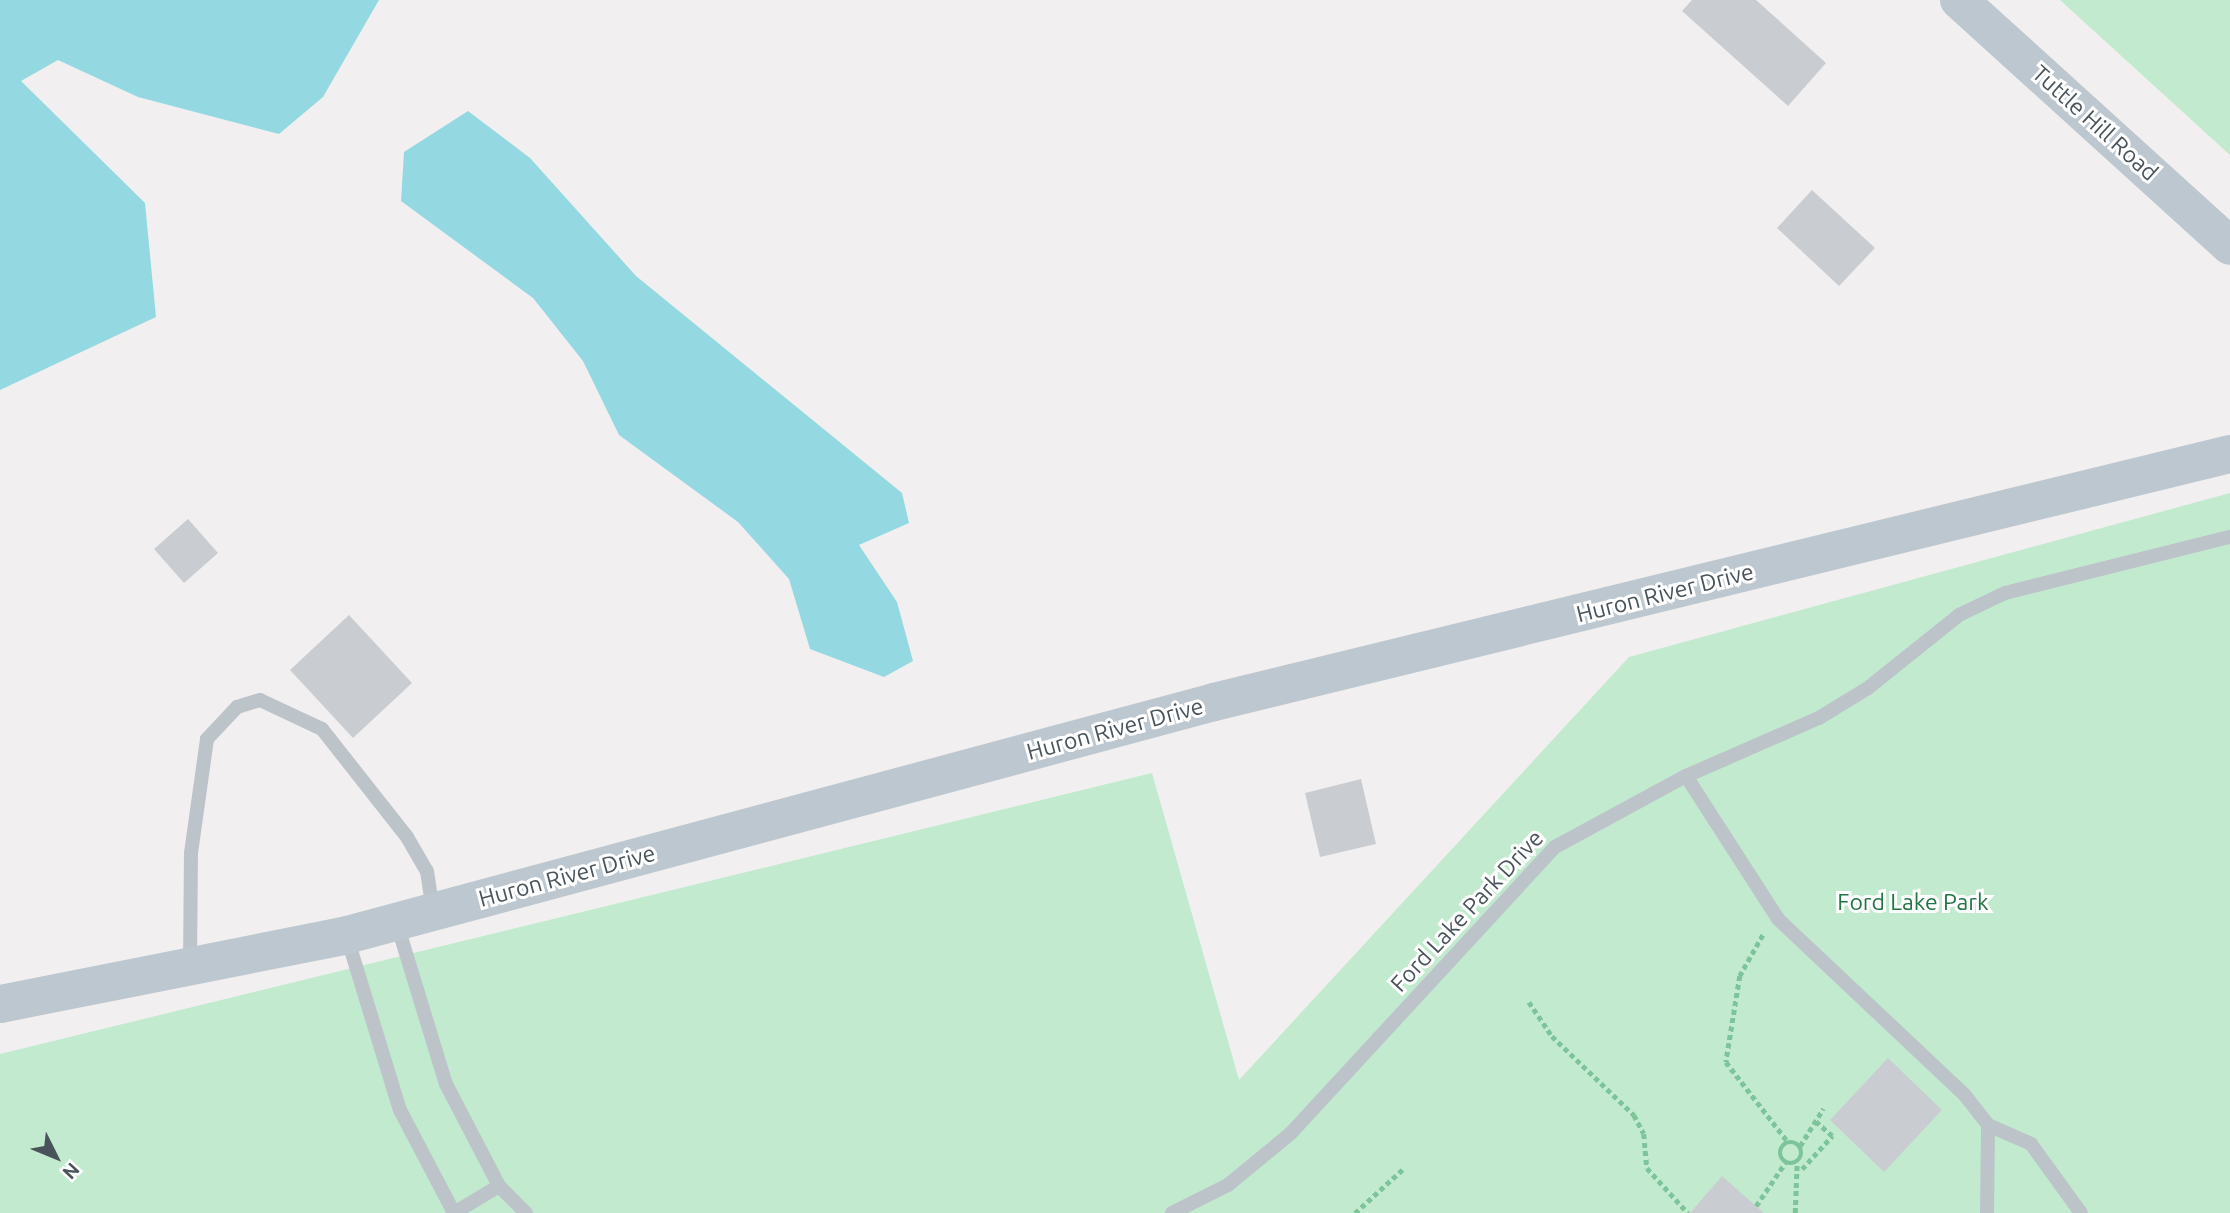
<!DOCTYPE html>
<style>
body{margin:0}
#map{position:relative;width:2230px;height:1213px;overflow:hidden;background:#f1efef;font-family:Ubuntu,sans-serif}
div>[style]{position:absolute}
.green>*{inset:0;background:#c2eace}
.water>*{inset:0;background:#94d9e2}
.building>*{inset:0;background:#c9cdd1}
.path>*{height:4.5px;margin-top:-2.25px;transform-origin:0;background:repeating-linear-gradient(90deg,#7ec49b 0 5px,transparent 0 8.5px)}
.path>.ring{margin:-2.25px;padding:0;box-sizing:content-box;background:none;border:4.5px solid #7ec49b;border-radius:50%}
.lane>*{height:14px;margin:-7px;padding:0 7px;transform-origin:7px;border-radius:7px;background:#bcc4ca}
.secondary>*{height:38px;margin:-19px;padding:0 19px;transform-origin:19px;border-radius:19px;background:#bdc7cf}
span{translate:-50% -50%;white-space:nowrap;text-align:center;line-height:1.15;-webkit-text-stroke:6px #fff;paint-order:stroke}
.street-label{font-size:23px;color:#49545a}
.park-label{font-size:23px;color:#227443}
.north{position:absolute;left:21px;top:1122px;width:70px;height:70px;-webkit-text-stroke:5px #fff;paint-order:stroke;rotate:133deg;font-size:19px;font-weight:700;line-height:28px;text-align:center;color:#49545a}
.north::after{content:'';display:block;margin:auto;width:24px;height:32px;background:#49545a;clip-path:polygon(50% 0,100% 100%,50% 72%,0 100%)}
</style>
<div id="map">
<div class="green">
<div style="clip-path:polygon(2060px 0,2230px 0,2230px 155px)"></div>
<div style="clip-path:polygon(2230px 493px,2230px 1213px,0 1213px,0 1054px,1152px 773px,1239px 1080px,1629px 657px)"></div>
</div>
<div class="water">
<div style="clip-path:polygon(0 0,379px 0,323px 97px,279px 134px,138px 97px,58px 60px,21px 81px,145px 203px,156px 317px,0 390px)"></div>
<div style="clip-path:polygon(468px 111px,530px 158px,636px 276px,902px 493px,909px 523px,859px 545px,897px 602px,913px 661px,884px 677px,810px 649px,789px 579px,738px 522px,619px 435px,583px 361px,533px 298px,401px 201px,404px 152px)"></div>
</div>
<div class="building">
<div style="clip-path:polygon(1692px 0,1756px 0,1826px 63px,1788px 106px,1682px 11px)"></div>
<div style="clip-path:polygon(1812px 190px,1875px 248px,1839px 286px,1777px 228px)"></div>
<div style="clip-path:polygon(188px 519px,218px 553px,184px 583px,154px 549px)"></div>
<div style="clip-path:polygon(349px 615px,412px 683px,353px 738px,290px 670px)"></div>
<div style="clip-path:polygon(1361px 779px,1376px 844px,1320px 857px,1305px 793px)"></div>
<div style="clip-path:polygon(1888px 1058px,1942px 1110px,1884px 1172px,1830px 1120px)"></div>
<div style="clip-path:polygon(1722px 1176px,1756px 1206px,1764px 1213px,1690px 1213px)"></div>
</div>
<div class="path">
<div style="left:1763px;top:935px;width:47px;rotate:119.3deg"></div>
<div style="left:1740px;top:976px;width:87px;rotate:99.2deg"></div>
<div style="left:1726px;top:1062px;width:101px;rotate:52.2deg"></div>
<div style="left:1529px;top:1002px;width:41px;rotate:55.9deg"></div>
<div style="left:1552px;top:1036px;width:114px;rotate:43.9deg"></div>
<div style="left:1634px;top:1115px;width:21px;rotate:62deg"></div>
<div style="left:1644px;top:1134px;width:34px;rotate:85deg"></div>
<div style="left:1647px;top:1168px;width:61px;rotate:47.7deg"></div>
<div class="ring" style="left:1780px;top:1142px;width:17.5px;height:17.5px"></div>
<div style="left:1800px;top:1146px;width:44px;rotate:-58.1deg"></div>
<div style="left:1802px;top:1169px;width:45px;rotate:-47.7deg"></div>
<div style="left:1832px;top:1136px;width:23px;rotate:-139deg"></div>
<div style="left:1756px;top:1206px;width:52px;rotate:-56deg"></div>
<div style="left:1355px;top:1213px;width:65px;rotate:-42.5deg"></div>
<div style="left:1795px;top:1213px;width:51px;rotate:-87.8deg"></div>
</div>
<div class="lane">
<div style="left:1686px;top:776px;width:145px;rotate:-23.6deg"></div>
<div style="left:1819px;top:718px;width:57px;rotate:-31.5deg"></div>
<div style="left:1868px;top:688px;width:117px;rotate:-38.7deg"></div>
<div style="left:1959px;top:615px;width:51px;rotate:-25.6deg"></div>
<div style="left:2005px;top:593px;width:232px;rotate:-14deg"></div>
<div style="left:397px;top:924px;width:167px;rotate:73deg"></div>
<div style="left:446px;top:1084px;width:115px;rotate:62.5deg"></div>
<div style="left:499px;top:1186px;width:38px;rotate:45deg"></div>
<div style="left:347px;top:937px;width:181px;rotate:73deg"></div>
<div style="left:400px;top:1110px;width:116px;rotate:62.3deg"></div>
<div style="left:190px;top:965px;width:112px;rotate:-89.5deg"></div>
<div style="left:191px;top:853px;width:115px;rotate:-82deg"></div>
<div style="left:207px;top:739px;width:44px;rotate:-46.8deg"></div>
<div style="left:237px;top:707px;width:24px;rotate:-17deg"></div>
<div style="left:260px;top:700px;width:68px;rotate:25.1deg"></div>
<div style="left:322px;top:729px;width:137px;rotate:51.8deg"></div>
<div style="left:407px;top:837px;width:39px;rotate:60deg"></div>
<div style="left:427px;top:871px;width:40px;rotate:81.5deg"></div>
<div style="left:454px;top:1213px;width:52px;rotate:-31deg"></div>
<div style="left:1172px;top:1213px;width:63px;rotate:-26.6deg"></div>
<div style="left:1228px;top:1185px;width:82px;rotate:-39.5deg"></div>
<div style="left:1291px;top:1133px;width:389px;rotate:-47.3deg"></div>
<div style="left:1555px;top:847px;width:149px;rotate:-28.5deg"></div>
<div style="left:1686px;top:776px;width:170px;rotate:57.2deg"></div>
<div style="left:1778px;top:919px;width:255px;rotate:43.3deg"></div>
<div style="left:1964px;top:1094px;width:39px;rotate:52deg"></div>
<div style="left:1988px;top:1125px;width:47px;rotate:23.8deg"></div>
<div style="left:2031px;top:1144px;width:85px;rotate:54.1deg"></div>
<div style="left:1987px;top:1213px;width:88px;rotate:-89.3deg"></div>
</div>
<div class="secondary">
<div style="left:1959px;top:0;width:366px;rotate:42.2deg"></div>
<div style="left:0;top:1004px;width:354px;rotate:-11.2deg"></div>
<div style="left:347px;top:935px;width:898px;rotate:-15.04deg"></div>
<div style="left:1214px;top:702px;width:1046px;rotate:-13.72deg"></div>
</div>
<div class="street-label">
<span style="left:2095px;top:123px;rotate:42deg">Tuttle Hill Road</span>
<span style="left:1665px;top:593px;rotate:-14deg">Huron River Drive</span>
<span style="left:1115px;top:729px;rotate:-15deg">Huron River Drive</span>
<span style="left:567px;top:876px;rotate:-15deg">Huron River Drive</span>
<span style="left:1467px;top:911px;rotate:-47deg">Ford Lake Park Drive</span>
</div>
<div class="park-label">
<span style="left:1913px;top:902px">Ford Lake Park</span>
</div>
<div class="north">N</div>
</div>
